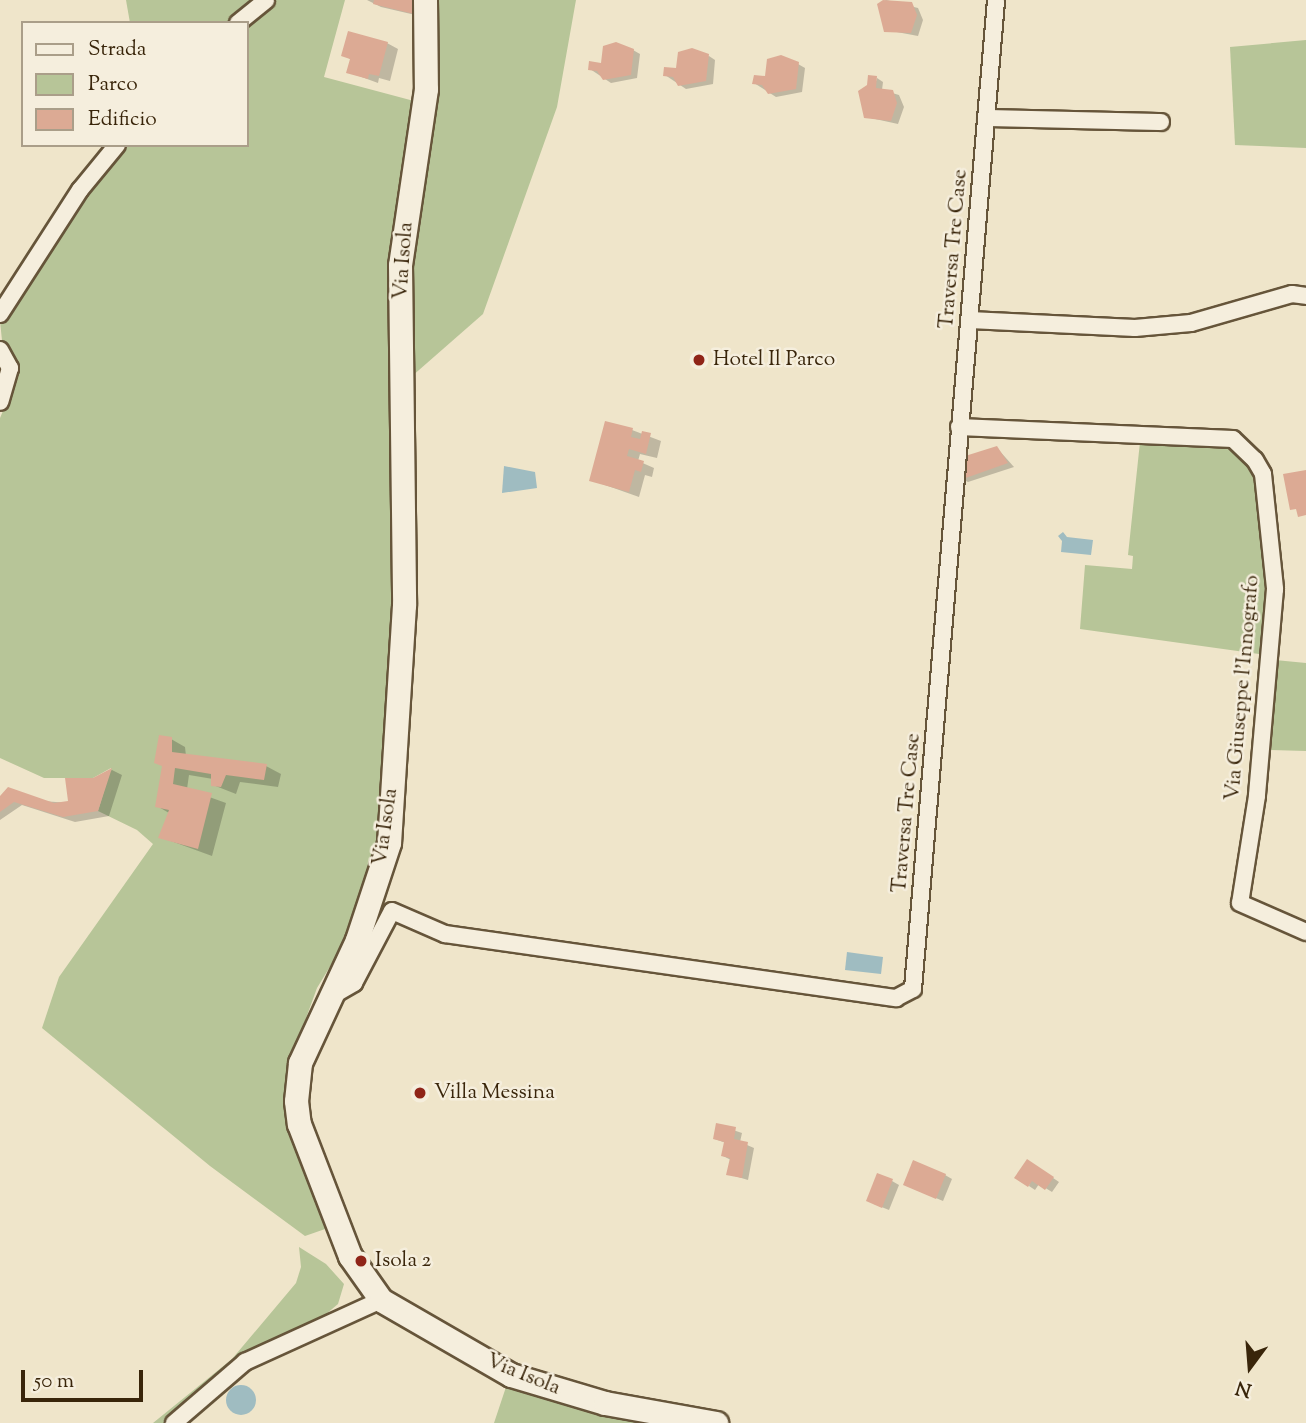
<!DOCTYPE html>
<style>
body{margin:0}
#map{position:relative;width:1306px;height:1423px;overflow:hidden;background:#efe5ca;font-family:"Sorts Mill Goudy",serif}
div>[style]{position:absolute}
.green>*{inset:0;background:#b7c598}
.water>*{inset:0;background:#9fbcc1}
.round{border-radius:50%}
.shadow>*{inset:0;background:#0003}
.building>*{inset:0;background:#dcaa94}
.roads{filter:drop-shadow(2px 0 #66553a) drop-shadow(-2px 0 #66553a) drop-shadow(0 2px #66553a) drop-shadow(0 -2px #66553a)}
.street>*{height:16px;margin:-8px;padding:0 8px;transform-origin:8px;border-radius:8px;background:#f5eedd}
.secondary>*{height:23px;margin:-11.5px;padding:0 11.5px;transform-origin:11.5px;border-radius:11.5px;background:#f5eedd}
.dots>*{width:19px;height:19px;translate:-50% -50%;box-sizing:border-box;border:4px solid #f5eedd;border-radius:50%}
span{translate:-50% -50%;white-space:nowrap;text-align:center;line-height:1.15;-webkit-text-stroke:5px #f5eedd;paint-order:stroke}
.street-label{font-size:21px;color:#39250a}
.poi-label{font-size:21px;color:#39250a}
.left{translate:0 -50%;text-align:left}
.legend{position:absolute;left:21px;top:21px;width:228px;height:126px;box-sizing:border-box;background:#f5eedd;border:2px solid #aa9e89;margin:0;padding:9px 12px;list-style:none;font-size:21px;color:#39250a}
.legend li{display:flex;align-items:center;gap:14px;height:35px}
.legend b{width:35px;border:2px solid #aa9e89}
.north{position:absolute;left:1215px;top:1332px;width:70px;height:70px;-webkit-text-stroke:5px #f5eedd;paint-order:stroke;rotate:196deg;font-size:19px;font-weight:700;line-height:28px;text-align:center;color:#39250a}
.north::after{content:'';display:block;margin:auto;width:24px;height:32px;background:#39250a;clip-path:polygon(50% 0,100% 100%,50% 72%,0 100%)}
.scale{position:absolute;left:21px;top:1370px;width:122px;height:32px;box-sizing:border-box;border:4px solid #39250a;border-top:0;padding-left:9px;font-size:21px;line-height:24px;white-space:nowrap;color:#39250a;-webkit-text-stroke:5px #f5eedd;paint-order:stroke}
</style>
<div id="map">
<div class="green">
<div style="clip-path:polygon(126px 0,258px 0,229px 23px,130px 23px)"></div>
<div style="clip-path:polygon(273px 0,345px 0,324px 77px,414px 101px,389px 262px,393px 579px,383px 842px,351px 932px,317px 988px,290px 1062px,328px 1228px,305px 1236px,210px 1166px,42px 1028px,59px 977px,153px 844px,137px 830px,98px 811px,111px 768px,93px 778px,44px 778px,0 758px,0 418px,8px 399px,0 321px,23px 294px,72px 215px,127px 145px,247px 145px,247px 23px)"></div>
<div style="clip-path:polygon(435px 0,576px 0,557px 107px,483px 314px,411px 377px,408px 286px,435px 107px)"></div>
<div style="clip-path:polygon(1306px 40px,1306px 148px,1235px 145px,1230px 47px)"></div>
<div style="clip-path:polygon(1140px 442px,1228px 444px,1242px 453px,1257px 476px,1268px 578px,1266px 628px,1259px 654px,1080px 629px,1085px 565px,1132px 569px,1133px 556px,1128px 555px)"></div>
<div style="clip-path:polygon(1275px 660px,1306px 663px,1306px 751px,1271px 750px)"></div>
<div style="clip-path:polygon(299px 1247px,326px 1264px,344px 1284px,338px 1304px,319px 1320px,243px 1359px,166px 1423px,153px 1423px,232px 1359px,296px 1283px,301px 1267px)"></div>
<div style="clip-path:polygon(507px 1384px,660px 1423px,494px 1423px)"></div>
</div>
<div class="water">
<div style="clip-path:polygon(504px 466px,535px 472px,537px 488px,502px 493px)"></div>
<div style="clip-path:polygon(1063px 532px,1067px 537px,1093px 540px,1091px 555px,1061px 552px,1062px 541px,1058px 536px)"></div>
<div style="clip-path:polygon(847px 952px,883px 957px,881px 974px,845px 970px)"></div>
<div class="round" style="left:226px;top:1385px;width:30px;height:30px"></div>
</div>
<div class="shadow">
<div style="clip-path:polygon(367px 0,416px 0,424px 17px,381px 7px)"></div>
<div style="clip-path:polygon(886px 0,918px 8px,923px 20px,918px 36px,886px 30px,879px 5px)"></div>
<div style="clip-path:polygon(387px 43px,398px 49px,390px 81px,379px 78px,378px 83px,348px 72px,352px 60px,343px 55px)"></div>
<div style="clip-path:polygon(633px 50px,640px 54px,637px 78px,611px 83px,590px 69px)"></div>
<div style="clip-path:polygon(709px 56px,715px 60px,713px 84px,686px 89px,665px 75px)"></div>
<div style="clip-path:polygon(798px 64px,805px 68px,802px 92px,776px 97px,754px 83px)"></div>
<div style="clip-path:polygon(877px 78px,883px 82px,882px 90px,899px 95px,904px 107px,898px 124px,866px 117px)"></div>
<div style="clip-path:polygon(632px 430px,661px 441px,657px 458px,640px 454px,638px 461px,654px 468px,652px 477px,645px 475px,639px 497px,591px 480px)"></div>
<div style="clip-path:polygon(997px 448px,1014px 467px,968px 482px,962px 479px)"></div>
<div style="clip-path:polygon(171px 739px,185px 747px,186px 756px,266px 766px,281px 774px,278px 787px,240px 782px,236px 794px,213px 785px,213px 779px,189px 775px,187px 789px,226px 803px,212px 856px,160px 837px,169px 813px,157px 806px)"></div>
<div style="clip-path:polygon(112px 770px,122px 775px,109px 816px,75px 822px,22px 805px,0 820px,0 798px,70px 803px,93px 780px)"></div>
<div style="clip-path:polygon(718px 1125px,742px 1133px,740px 1142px,754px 1148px,748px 1180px,728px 1174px,731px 1160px,723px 1156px,726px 1143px,715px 1139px)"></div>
<div style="clip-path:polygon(1034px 1165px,1059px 1182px,1052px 1192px,1039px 1184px,1035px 1190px,1029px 1186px)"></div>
<div style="clip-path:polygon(945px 1175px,952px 1179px,943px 1201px,912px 1188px)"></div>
<div style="clip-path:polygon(892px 1181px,899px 1185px,889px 1210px,874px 1204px)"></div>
</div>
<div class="building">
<div style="clip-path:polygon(374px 0,416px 0,418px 15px,373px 4px)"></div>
<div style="clip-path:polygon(883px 0,912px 2px,917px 15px,911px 33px,884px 32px,877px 4px)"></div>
<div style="clip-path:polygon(348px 31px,388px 42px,379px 76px,369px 74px,368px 79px,346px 73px,350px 59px,341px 56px)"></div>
<div style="clip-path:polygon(616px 42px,634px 49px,631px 75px,603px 80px,597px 71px,588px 70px,589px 61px,601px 63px,603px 46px)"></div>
<div style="clip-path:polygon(692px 48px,709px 54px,706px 81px,678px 86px,673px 77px,663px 76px,664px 67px,676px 68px,678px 52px)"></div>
<div style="clip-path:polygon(781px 55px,799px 62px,796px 89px,768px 94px,762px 85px,752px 84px,754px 75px,765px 76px,767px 59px)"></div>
<div style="clip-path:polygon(868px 75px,877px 76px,876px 88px,893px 90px,897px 103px,891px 121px,864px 118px,858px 91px,867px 85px)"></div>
<div style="clip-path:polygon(605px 421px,633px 428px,631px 437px,640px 439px,642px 431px,651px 433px,646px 454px,629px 449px,627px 456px,644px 461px,641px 472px,635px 470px,629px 492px,589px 481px)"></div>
<div style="clip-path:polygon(997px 446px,1008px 463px,960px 480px,962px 457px)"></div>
<div style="clip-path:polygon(1306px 470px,1306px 515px,1298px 517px,1296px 509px,1290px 510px,1283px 474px)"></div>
<div style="clip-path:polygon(159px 735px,172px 737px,172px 752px,267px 764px,264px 780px,226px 775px,221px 787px,211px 786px,211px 774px,175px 768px,173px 784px,212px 793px,198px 849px,158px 838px,169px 810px,155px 807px,162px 766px,154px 763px)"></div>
<div style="clip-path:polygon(112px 768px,98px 811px,63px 817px,14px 802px,0 812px,0 796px,8px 787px,54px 803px,68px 801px,65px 778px,93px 778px)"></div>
<div style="clip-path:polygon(716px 1123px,736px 1127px,734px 1139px,748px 1142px,742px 1178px,726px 1175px,730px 1158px,721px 1156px,724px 1142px,713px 1139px)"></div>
<div style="clip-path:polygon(1027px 1159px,1054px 1177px,1045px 1190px,1032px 1181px,1028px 1187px,1014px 1178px)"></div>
<div style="clip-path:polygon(913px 1160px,946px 1174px,936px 1199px,903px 1185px)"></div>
<div style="clip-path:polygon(877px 1173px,893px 1179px,882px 1208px,866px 1201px)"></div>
</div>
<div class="roads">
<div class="street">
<div style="left:238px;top:23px;width:36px;rotate:-39deg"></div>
<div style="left:986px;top:118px;width:175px;rotate:1.3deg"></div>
<div style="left:0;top:314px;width:148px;rotate:-57.2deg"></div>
<div style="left:80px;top:190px;width:58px;rotate:-50.6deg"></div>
<div style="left:970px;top:320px;width:165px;rotate:2.8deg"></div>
<div style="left:1135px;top:328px;width:56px;rotate:-5.1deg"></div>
<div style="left:1191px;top:323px;width:105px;rotate:-16deg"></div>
<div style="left:1292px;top:294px;width:14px;rotate:8deg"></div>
<div style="left:0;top:350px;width:21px;rotate:61deg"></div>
<div style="left:10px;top:368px;width:35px;rotate:106deg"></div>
<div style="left:959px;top:427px;width:274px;rotate:2.5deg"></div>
<div style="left:1233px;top:439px;width:30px;rotate:44deg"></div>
<div style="left:1255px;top:460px;width:16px;rotate:60deg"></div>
<div style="left:1263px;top:474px;width:116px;rotate:84deg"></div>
<div style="left:1275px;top:589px;width:208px;rotate:95deg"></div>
<div style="left:1257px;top:796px;width:108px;rotate:99deg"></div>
<div style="left:1240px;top:903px;width:72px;rotate:23.7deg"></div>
<div style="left:330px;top:997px;width:28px;rotate:-30deg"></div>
<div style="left:354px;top:983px;width:81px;rotate:-62.2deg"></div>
<div style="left:392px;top:911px;width:58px;rotate:23.5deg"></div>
<div style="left:445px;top:934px;width:456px;rotate:8.1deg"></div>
<div style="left:896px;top:998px;width:19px;rotate:-28deg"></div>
<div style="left:913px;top:989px;width:992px;rotate:-85.2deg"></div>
<div style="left:174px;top:1423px;width:94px;rotate:-40.7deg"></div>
<div style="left:245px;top:1362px;width:149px;rotate:-24.5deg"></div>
</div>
<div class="secondary">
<div style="left:425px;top:0;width:89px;rotate:89.4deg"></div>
<div style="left:426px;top:89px;width:178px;rotate:98.4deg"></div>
<div style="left:400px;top:265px;width:340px;rotate:89.3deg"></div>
<div style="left:404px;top:605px;width:238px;rotate:93.6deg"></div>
<div style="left:389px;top:843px;width:102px;rotate:108.3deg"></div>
<div style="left:357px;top:940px;width:136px;rotate:114.9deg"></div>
<div style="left:300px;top:1063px;width:38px;rotate:96deg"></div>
<div style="left:296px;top:1101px;width:23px;rotate:83deg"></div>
<div style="left:299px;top:1124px;width:142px;rotate:68.9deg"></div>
<div style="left:350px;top:1256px;width:54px;rotate:54.8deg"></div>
<div style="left:381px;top:1300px;width:150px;rotate:30deg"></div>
<div style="left:511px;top:1375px;width:98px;rotate:16.6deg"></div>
<div style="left:605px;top:1403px;width:113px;rotate:10.2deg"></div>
</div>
</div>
<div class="dots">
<div style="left:699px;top:360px;background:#8f2418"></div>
<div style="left:420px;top:1093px;background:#8f2418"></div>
<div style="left:361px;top:1261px;background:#8f2418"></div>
</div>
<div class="street-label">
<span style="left:954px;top:249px;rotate:-85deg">Traversa Tre Case</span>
<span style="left:404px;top:261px;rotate:-86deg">Via Isola</span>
<span style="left:1243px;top:688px;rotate:-85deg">Via Giuseppe l'Innografo</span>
<span style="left:907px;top:813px;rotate:-85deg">Traversa Tre Case</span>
<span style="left:386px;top:827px;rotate:-82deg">Via Isola</span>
<span style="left:523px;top:1375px;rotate:22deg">Via Isola</span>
</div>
<div class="poi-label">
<span class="left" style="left:713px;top:360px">Hotel Il Parco</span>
<span class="left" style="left:434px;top:1093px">Villa Messina</span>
<span class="left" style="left:375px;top:1261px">Isola 2</span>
</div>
<ul class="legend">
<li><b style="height:9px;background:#f5eedd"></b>Strada</li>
<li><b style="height:19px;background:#b7c598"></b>Parco</li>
<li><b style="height:19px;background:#dcaa94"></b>Edificio</li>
</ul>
<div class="north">N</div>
<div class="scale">50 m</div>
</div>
